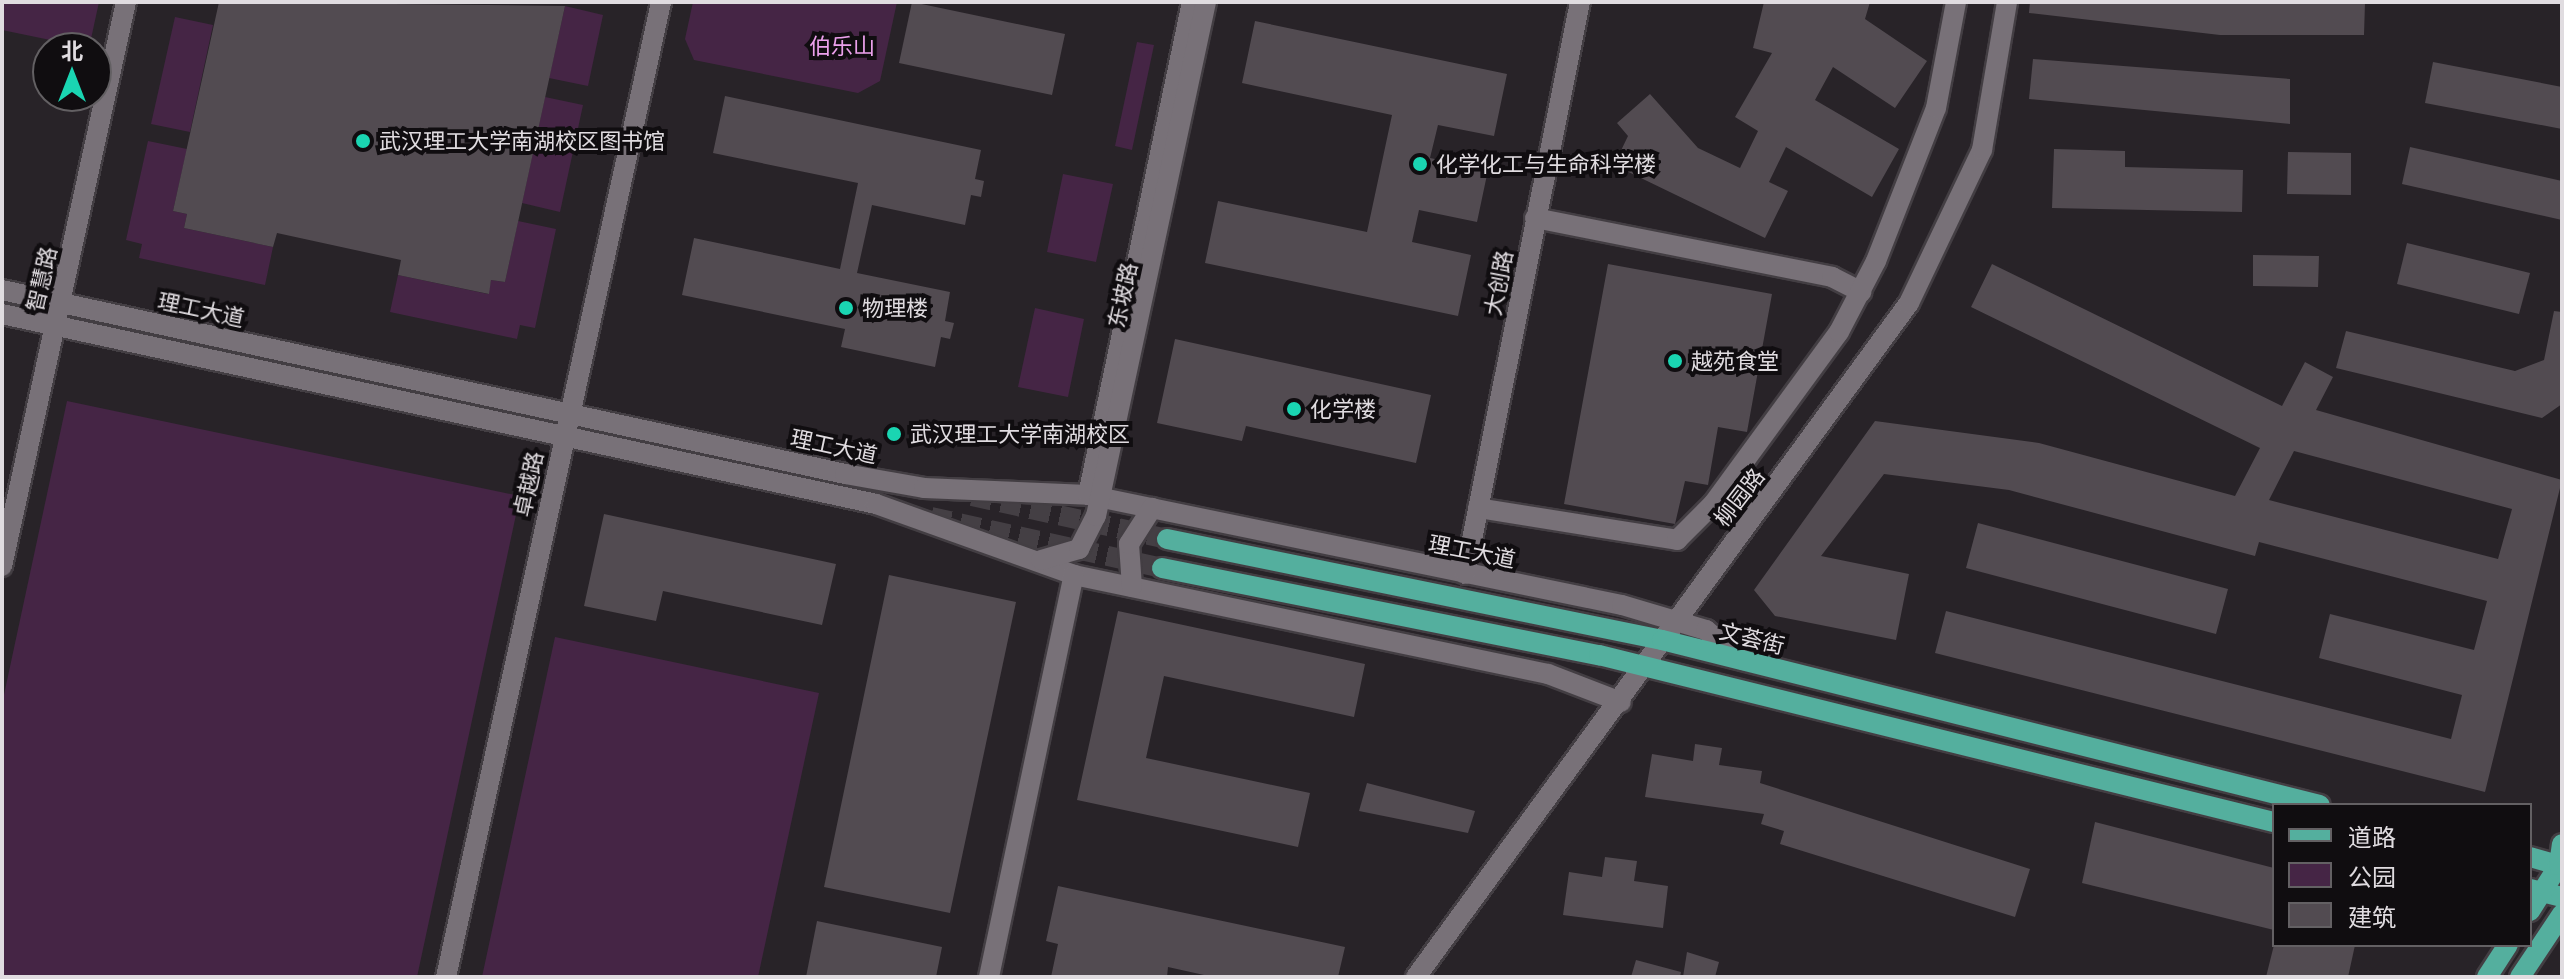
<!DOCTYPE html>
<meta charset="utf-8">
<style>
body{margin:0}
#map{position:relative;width:2564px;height:979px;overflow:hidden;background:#282328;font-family:"Exo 2","Noto Sans SC",sans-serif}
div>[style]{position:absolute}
.green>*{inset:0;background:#452545}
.building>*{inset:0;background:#524b51}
.major-tunnel>*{height:20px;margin-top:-10px;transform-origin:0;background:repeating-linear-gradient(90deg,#443f44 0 20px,transparent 0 30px)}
.roads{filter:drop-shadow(2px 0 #433e43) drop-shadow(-2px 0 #433e43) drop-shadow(0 2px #433e43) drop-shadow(0 -2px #433e43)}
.minor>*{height:20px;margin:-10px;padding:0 10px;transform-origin:10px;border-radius:10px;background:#787178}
.major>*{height:20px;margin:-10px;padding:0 10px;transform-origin:10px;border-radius:10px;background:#54af9e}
.dots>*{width:22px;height:22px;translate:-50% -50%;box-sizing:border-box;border:4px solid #100d10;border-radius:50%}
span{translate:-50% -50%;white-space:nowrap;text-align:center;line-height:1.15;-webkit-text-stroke:8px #100d10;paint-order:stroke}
.park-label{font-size:22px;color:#eba0eb}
.poi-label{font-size:22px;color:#e0dce0}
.left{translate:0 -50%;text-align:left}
.street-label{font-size:22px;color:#e0dce0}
.frame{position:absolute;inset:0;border:4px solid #e0dce0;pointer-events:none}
.legend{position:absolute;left:2272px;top:803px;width:260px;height:144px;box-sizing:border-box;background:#100d10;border:2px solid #636063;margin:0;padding:10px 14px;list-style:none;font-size:24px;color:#e0dce0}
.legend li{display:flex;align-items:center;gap:16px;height:40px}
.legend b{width:40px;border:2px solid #636063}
.north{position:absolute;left:32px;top:32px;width:80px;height:80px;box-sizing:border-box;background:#100d10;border:2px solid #636063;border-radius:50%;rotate:0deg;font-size:22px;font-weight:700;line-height:32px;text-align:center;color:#e0dce0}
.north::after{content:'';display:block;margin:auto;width:28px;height:36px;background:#1ad5b2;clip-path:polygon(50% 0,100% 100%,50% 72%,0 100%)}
</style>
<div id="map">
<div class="green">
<div style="clip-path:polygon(2px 2px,99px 2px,89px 48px,2px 30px)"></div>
<div style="clip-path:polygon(693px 2px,897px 2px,880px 81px,858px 93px,694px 60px,685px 39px)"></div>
<div style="clip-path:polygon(565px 6px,603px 15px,588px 86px,549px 78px)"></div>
<div style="clip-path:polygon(175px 17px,213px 25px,190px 132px,151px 124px)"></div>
<div style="clip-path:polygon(1137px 42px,1154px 45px,1132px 150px,1115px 146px)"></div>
<div style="clip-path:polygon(545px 97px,583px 105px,560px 212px,522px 203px)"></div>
<div style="clip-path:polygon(148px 141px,187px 149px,173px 211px,187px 214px,184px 228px,273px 247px,265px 285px,139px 258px,142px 244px,126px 240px)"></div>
<div style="clip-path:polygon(1063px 174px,1113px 184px,1096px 262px,1047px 252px)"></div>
<div style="clip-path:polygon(518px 221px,556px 229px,535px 328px,520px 325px,517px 339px,390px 312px,398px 275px,488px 294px,491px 280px,505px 282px)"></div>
<div style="clip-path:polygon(1035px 308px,1084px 319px,1068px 397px,1018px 387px)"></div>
<div style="clip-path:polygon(67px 401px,520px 496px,417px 977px,2px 977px,2px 704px)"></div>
<div style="clip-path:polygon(555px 637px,819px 693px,758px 977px,482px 977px)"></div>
</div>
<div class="building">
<div style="clip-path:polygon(219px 2px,565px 6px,505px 282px,491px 280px,489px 294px,398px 275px,401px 260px,277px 233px,273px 247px,184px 228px,187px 214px,173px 211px)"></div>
<div style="clip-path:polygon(912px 2px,1065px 34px,1052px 95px,899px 63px)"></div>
<div style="clip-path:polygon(1764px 2px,1870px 2px,1865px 19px,1927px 61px,1895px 108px,1833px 67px,1815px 100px,1899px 149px,1872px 197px,1786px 147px,1769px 182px,1788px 191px,1765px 238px,1614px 165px,1628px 136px,1617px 123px,1650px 94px,1698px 148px,1740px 168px,1758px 131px,1735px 117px,1772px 53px,1753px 48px)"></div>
<div style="clip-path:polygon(2030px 2px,2365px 2px,2364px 35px,2220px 35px,2029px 13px)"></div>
<div style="clip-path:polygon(1255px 21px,1507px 74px,1494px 136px,1438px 125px,1430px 158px,1488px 170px,1477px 222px,1419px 210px,1412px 242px,1471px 255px,1458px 316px,1205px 263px,1218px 201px,1367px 232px,1392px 115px,1242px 83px)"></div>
<div style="clip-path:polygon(2033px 59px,2290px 79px,2290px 124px,2029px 99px)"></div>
<div style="clip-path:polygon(2433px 62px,2562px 87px,2562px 129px,2425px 103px)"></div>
<div style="clip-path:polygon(725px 96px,981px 150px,975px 179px,984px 181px,981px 197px,971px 195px,965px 225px,872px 205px,857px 273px,950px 292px,945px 321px,954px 323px,950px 339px,941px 337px,935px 367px,841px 347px,845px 329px,682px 295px,694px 238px,840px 269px,858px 183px,713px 153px)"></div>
<div style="clip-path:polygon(2410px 147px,2562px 181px,2562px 220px,2402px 184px)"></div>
<div style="clip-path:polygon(2054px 149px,2125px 151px,2125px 167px,2243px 170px,2242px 212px,2052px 208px)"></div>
<div style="clip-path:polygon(2288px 152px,2351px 153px,2351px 195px,2287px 194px)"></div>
<div style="clip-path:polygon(2407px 243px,2530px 273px,2519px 314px,2397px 284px)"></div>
<div style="clip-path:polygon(2253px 255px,2319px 256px,2318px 287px,2253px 286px)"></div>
<div style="clip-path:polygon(1608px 264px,1772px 294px,1747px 432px,1718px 427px,1708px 485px,1685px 481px,1675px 524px,1564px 504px)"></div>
<div style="clip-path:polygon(evenodd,1992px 264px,2282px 406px,2305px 362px,2333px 377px,2316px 410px,2562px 480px,2485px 792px,1935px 653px,1946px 611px,2451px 739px,2462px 695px,2319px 658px,2330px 614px,2474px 650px,2487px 601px,2259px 542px,2255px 556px,2009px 490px,1884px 474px,1821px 556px,1909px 574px,1896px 640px,1775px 616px,1754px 590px,1875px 421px,2039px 443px,2235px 496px,2260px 448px,1971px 307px,1992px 264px,2294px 451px,2512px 509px,2498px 559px,2269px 500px,2294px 451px)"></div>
<div style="clip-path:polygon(2554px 311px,2562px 312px,2562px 404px,2542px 418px,2336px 368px,2346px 331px,2515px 371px,2544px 360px)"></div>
<div style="clip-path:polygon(1175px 339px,1431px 395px,1416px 463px,1246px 426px,1242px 441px,1157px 423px)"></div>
<div style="clip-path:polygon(604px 514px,836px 564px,822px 625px,663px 591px,656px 621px,584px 606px)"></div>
<div style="clip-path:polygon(1978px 523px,2228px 589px,2216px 634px,1966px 568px)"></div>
<div style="clip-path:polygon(889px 575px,1016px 602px,950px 913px,824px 887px)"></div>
<div style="clip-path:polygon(1118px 611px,1365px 664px,1354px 717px,1164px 676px,1146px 758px,1310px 793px,1298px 847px,1077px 800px)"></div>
<div style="clip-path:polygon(1695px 744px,1722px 748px,1719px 765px,1762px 771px,1760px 783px,2030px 869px,2015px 917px,1780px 844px,1784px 831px,1761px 824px,1764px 814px,1645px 797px,1652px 754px,1693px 761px)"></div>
<div style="clip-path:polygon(1367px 783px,1475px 811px,1468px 833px,1359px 811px)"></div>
<div style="clip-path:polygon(2095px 822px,2274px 868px,2274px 930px,2082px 883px)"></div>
<div style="clip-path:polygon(1605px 857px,1637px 861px,1634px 881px,1668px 886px,1663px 928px,1563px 915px,1569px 872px,1602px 877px)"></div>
<div style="clip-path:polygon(1058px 886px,1345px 947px,1338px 977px,1213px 977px,1168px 967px,1167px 977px,1051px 977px,1058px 944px,1046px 941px)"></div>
<div style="clip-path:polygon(817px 921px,942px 947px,936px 977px,806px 977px)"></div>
<div style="clip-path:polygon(2274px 945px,2355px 945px,2348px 977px,2266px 977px)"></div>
<div style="clip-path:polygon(1687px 952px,1719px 962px,1715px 977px,1683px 977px)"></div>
<div style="clip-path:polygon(1636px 960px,1681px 972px,1680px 977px,1631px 977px)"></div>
</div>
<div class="major-tunnel">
<div style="left:972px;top:496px;width:200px;rotate:12.4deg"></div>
<div style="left:931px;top:517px;width:237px;rotate:12.4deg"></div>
</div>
<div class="roads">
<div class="minor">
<div style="left:1535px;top:218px;width:303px;rotate:11.2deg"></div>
<div style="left:1832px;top:277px;width:33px;rotate:27deg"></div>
<div style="left:2px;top:290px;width:863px;rotate:12.31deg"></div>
<div style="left:845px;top:474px;width:80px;rotate:10deg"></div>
<div style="left:924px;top:488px;width:164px;rotate:2.4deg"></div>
<div style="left:1088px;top:495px;width:545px;rotate:11.64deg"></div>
<div style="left:1622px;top:605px;width:88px;rotate:16.6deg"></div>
<div style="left:1706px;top:630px;width:48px;rotate:39deg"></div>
<div style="left:2px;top:314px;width:894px;rotate:12.26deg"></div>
<div style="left:876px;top:504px;width:210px;rotate:19.7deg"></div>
<div style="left:1074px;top:575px;width:484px;rotate:11.8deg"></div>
<div style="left:1548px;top:674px;width:78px;rotate:21deg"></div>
<div style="left:1088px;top:495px;width:504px;rotate:-78.09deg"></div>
<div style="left:1478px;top:508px;width:202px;rotate:9.1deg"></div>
<div style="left:1677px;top:540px;width:51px;rotate:-45deg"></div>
<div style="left:1713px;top:504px;width:213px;rotate:-53.8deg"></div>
<div style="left:1839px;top:332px;width:80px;rotate:-62.5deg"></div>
<div style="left:1876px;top:261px;width:164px;rotate:-68.6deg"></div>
<div style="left:1936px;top:108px;width:108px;rotate:-79.3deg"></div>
<div style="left:1041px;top:560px;width:40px;rotate:-16deg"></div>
<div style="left:1079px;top:549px;width:37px;rotate:-63deg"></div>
<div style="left:1096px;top:516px;width:526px;rotate:-77.92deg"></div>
<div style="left:2px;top:566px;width:577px;rotate:-77.6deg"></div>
<div style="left:1465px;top:574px;width:583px;rotate:-78.63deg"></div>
<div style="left:1132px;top:587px;width:43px;rotate:-94deg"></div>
<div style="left:1129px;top:544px;width:43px;rotate:-57.4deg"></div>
<div style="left:446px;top:977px;width:998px;rotate:-77.56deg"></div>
<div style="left:989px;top:977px;width:411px;rotate:-78.1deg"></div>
<div style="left:1416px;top:977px;width:835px;rotate:-53.82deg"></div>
<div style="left:1909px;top:303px;width:170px;rotate:-64.5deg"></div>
<div style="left:1982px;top:150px;width:150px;rotate:-80.4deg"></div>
</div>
<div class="major">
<div style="left:1167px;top:539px;width:505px;rotate:11.53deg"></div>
<div style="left:1662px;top:640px;width:678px;rotate:14.08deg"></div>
<div style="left:1162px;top:568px;width:446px;rotate:11.3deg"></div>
<div style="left:1599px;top:655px;width:695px;rotate:13.9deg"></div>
<div style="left:2530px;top:857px;width:33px;rotate:16deg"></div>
<div style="left:2530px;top:889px;width:33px;rotate:14deg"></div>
<div style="left:2530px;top:911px;width:54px;rotate:-57.8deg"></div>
<div style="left:2559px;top:865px;width:21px;rotate:-82deg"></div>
<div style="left:2487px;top:977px;width:38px;rotate:-57deg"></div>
<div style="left:2520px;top:977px;width:76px;rotate:-56.3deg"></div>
</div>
</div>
<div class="dots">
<div style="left:363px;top:141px;background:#1ad5b2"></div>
<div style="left:1420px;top:164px;background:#1ad5b2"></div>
<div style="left:846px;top:308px;background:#1ad5b2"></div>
<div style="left:1675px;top:361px;background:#1ad5b2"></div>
<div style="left:1294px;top:409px;background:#1ad5b2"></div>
<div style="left:894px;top:434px;background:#1ad5b2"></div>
</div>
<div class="park-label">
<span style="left:842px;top:46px">伯乐山</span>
</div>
<div class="poi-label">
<span class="left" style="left:379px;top:141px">武汉理工大学南湖校区图书馆</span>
<span class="left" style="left:1436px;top:164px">化学化工与生命科学楼</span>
<span class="left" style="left:862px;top:308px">物理楼</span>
<span class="left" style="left:1691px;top:361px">越苑食堂</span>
<span class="left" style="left:1310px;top:409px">化学楼</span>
<span class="left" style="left:910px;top:434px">武汉理工大学南湖校区</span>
</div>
<div class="street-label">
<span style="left:41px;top:279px;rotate:-77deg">智慧路</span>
<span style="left:1498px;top:283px;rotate:-79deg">大创路</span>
<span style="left:1122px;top:295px;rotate:-78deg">东坡路</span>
<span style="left:201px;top:309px;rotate:12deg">理工大道</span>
<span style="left:834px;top:446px;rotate:12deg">理工大道</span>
<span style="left:528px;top:484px;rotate:-78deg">卓越路</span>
<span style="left:1739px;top:497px;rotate:-52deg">柳园路</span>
<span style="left:1472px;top:551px;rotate:11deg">理工大道</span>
<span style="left:1752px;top:638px;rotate:14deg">文荟街</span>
</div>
<div class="frame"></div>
<ul class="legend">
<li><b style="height:10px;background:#54af9e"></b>道路</li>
<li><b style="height:22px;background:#452545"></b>公园</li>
<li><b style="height:22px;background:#524b51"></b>建筑</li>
</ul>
<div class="north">北</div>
</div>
